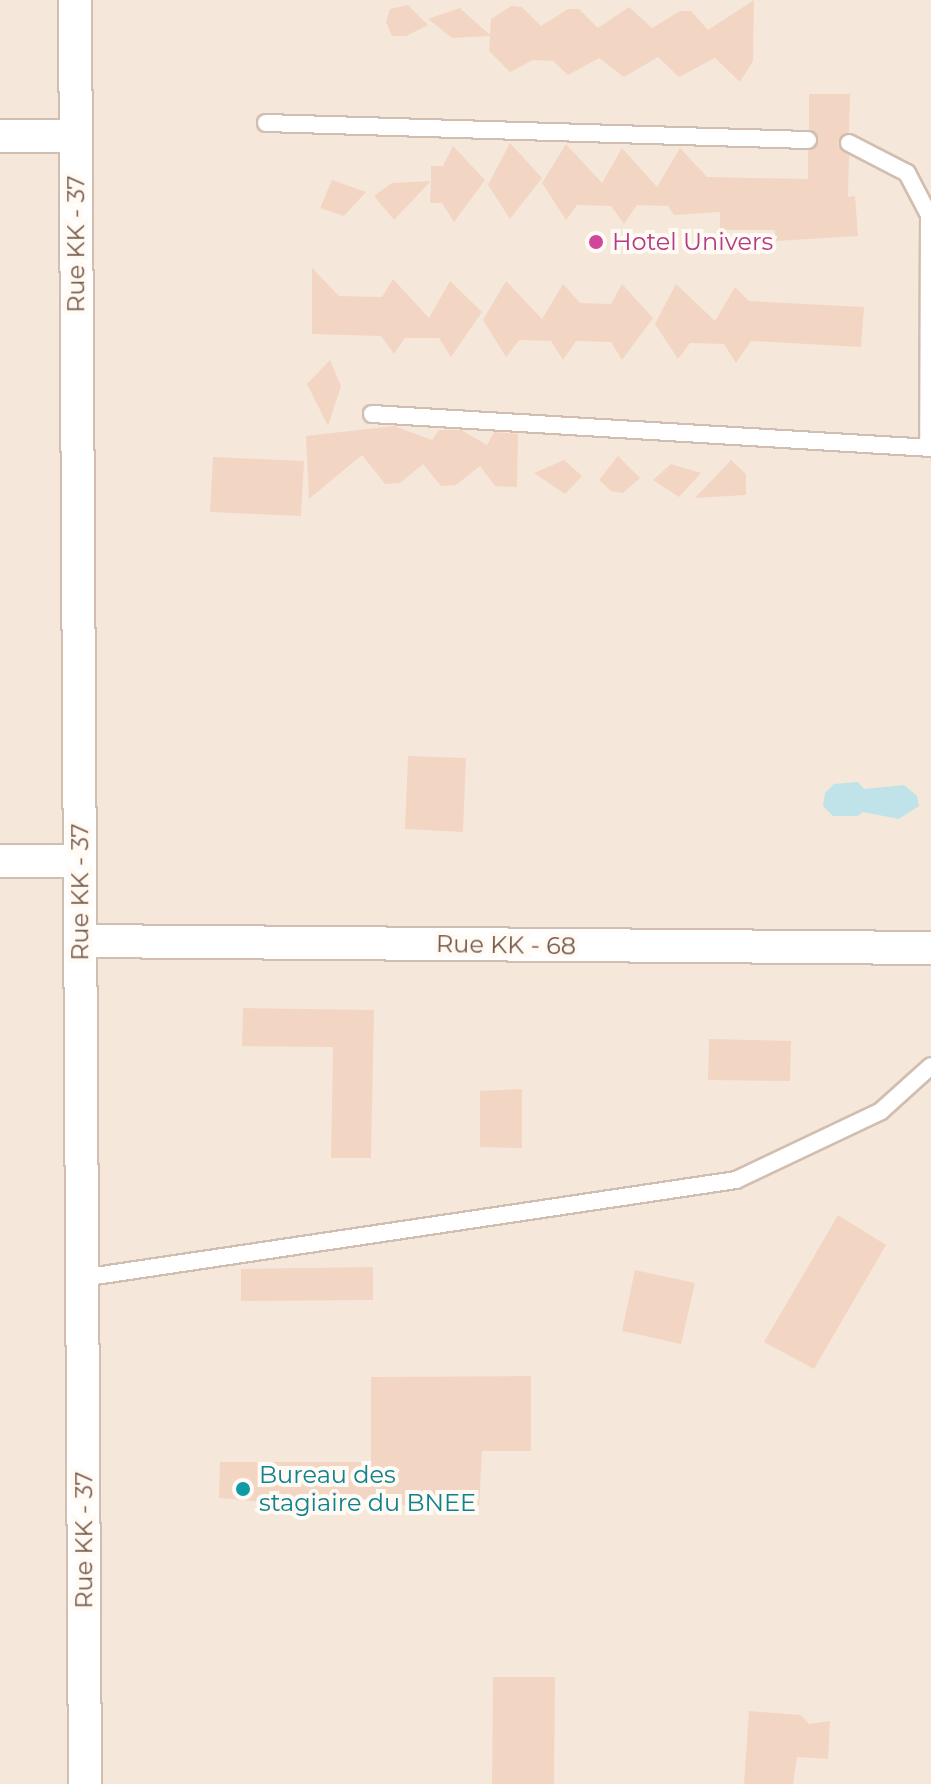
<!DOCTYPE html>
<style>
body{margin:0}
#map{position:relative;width:931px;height:1784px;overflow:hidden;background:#fdf6ec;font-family:Montserrat,sans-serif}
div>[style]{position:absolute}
.residential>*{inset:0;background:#f5e8da}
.water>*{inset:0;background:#bfe3e8}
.building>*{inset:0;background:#f3d5c3}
.roads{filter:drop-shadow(2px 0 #d1beb0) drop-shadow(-2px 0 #d1beb0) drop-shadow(0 2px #d1beb0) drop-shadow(0 -2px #d1beb0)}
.service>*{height:16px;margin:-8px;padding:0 8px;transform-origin:8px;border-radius:8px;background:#fff}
.minor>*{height:32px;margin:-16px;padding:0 16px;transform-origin:16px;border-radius:16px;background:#fff}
.dots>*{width:22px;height:22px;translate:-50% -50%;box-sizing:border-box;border:4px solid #fffaf3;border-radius:50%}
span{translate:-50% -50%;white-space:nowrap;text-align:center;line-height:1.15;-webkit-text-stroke:8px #fffaf3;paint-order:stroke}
.hotel-label{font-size:24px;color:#b23c85}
.left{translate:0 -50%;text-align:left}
.street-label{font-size:24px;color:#7a5c4d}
.culture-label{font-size:24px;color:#0d838f}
</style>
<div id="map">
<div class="residential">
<div style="clip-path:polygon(0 0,931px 0,931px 1784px,0 1784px)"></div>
</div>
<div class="water">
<div style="clip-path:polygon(858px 782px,864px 789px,904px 785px,917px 796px,919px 806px,899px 819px,863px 812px,858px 816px,833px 816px,823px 806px,825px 793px,834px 784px)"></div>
</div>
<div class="building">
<div style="clip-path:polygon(754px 0,753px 61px,740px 82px,715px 58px,679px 77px,658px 57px,624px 77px,599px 58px,568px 75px,553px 61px,533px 60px,510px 72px,489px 51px,490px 36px,452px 38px,428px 19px,460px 8px,490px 35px,491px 19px,511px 6px,522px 7px,541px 26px,568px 9px,579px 9px,598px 28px,629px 7px,652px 28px,680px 11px,691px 11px,708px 30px)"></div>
<div style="clip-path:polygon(408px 5px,428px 25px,406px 36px,392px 36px,386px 22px,390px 9px)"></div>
<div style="clip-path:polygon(809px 94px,850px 94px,849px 132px,838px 144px,849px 155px,848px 197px,855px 196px,858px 236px,776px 241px,775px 230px,720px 230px,720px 212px,674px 215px,668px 206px,637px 205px,624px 224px,611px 206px,577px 205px,566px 220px,542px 183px,566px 144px,602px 183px,622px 148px,657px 187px,680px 148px,707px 177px,808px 179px,808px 151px,819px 140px,809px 129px)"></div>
<div style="clip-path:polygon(510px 143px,542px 178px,510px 219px,488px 185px)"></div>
<div style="clip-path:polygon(453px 146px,485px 180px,454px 222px,442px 203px,430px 203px,431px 181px,394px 220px,374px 196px,392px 183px,431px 181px,431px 166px,443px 166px)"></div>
<div style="clip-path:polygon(332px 180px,366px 192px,344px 216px,320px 208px)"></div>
<div style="clip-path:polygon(312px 268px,339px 296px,382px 297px,393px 279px,429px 318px,450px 281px,482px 312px,451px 357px,439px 338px,405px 338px,394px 354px,381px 336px,312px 334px)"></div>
<div style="clip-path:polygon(506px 281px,542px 319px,563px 284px,580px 303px,611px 304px,622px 284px,653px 318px,622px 360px,611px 342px,576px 341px,563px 360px,551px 341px,519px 340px,506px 357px,483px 320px)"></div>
<div style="clip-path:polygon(676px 284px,715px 321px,735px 287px,749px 301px,864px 307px,861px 347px,751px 341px,736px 363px,724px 344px,690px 343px,678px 359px,655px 324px)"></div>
<div style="clip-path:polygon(330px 360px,341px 386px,328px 426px,307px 384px)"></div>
<div style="clip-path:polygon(394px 426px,432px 440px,439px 430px,461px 430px,487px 445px,494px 432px,518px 434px,517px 487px,495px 486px,480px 466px,456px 485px,441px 486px,423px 464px,400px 483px,385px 484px,362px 455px,309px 499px,306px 436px)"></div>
<div style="clip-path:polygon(618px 456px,640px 478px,623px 493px,611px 491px,599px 480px)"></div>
<div style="clip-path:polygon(213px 457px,304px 461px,301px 516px,210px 512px)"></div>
<div style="clip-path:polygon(564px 460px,582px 476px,565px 494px,534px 473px)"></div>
<div style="clip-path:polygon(731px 460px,746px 474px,746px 495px,695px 498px)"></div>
<div style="clip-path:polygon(671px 464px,701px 473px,679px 497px,653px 480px)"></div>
<div style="clip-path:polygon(408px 756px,466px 758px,463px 832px,405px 829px)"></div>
<div style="clip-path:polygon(243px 1008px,374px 1010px,371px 1158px,331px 1158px,333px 1047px,242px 1046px)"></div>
<div style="clip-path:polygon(709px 1039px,791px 1041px,790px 1081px,708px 1080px)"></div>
<div style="clip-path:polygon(522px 1089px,522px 1148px,480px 1147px,480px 1091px)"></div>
<div style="clip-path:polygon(838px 1215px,886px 1245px,814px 1369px,764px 1342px)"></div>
<div style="clip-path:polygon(373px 1267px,373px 1300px,241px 1301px,241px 1269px)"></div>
<div style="clip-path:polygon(635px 1270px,695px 1283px,681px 1344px,622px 1331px)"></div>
<div style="clip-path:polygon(531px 1376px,531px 1451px,482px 1451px,479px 1508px,368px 1504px,368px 1499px,266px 1502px,219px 1498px,220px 1462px,371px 1462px,371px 1377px)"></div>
<div style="clip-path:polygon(493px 1677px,555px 1677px,554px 1784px,492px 1784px)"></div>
<div style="clip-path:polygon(749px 1711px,801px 1715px,809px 1724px,830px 1721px,828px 1759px,797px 1757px,793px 1784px,744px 1784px)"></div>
</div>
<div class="roads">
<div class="service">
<div style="left:266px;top:123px;width:542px;rotate:1.8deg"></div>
<div style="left:849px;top:143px;width:65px;rotate:27.3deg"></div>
<div style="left:907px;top:173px;width:47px;rotate:62.4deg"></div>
<div style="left:929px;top:215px;width:233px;rotate:90.2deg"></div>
<div style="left:372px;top:414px;width:560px;rotate:3.48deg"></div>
<div style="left:82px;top:1278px;width:661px;rotate:-8.52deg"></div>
<div style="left:736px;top:1180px;width:161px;rotate:-25.4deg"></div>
<div style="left:881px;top:1111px;width:67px;rotate:-42deg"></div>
</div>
<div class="minor">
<div style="left:75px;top:0;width:1784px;rotate:89.68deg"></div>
<div style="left:0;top:136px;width:75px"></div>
<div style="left:0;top:861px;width:80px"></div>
<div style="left:80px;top:941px;width:851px;rotate:0.47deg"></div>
</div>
</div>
<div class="dots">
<div style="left:596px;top:242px;background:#d1479c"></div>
<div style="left:243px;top:1489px;background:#0f9aa8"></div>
</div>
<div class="hotel-label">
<span class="left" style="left:612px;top:242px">Hotel Univers</span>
</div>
<div class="street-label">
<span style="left:76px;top:244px;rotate:-90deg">Rue KK - 37</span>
<span style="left:80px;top:892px;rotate:-90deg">Rue KK - 37</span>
<span style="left:506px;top:945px;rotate:1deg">Rue KK - 68</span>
<span style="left:84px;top:1540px;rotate:-90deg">Rue KK - 37</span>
</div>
<div class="culture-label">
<span class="left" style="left:259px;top:1489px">Bureau des<br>stagiaire du BNEE</span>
</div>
</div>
